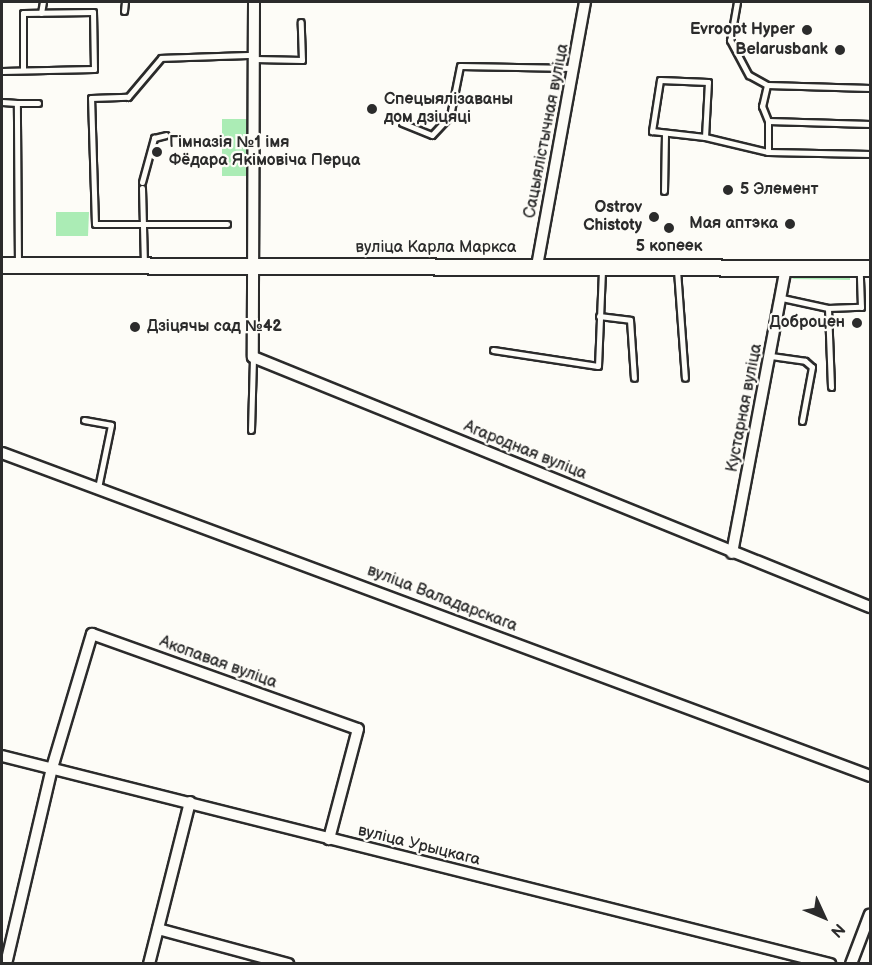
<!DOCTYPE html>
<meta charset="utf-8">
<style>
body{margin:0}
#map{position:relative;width:872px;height:965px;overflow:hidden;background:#fdfcf7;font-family:"Balsamiq Sans",sans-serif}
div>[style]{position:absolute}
.green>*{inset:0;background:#abecb5}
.roads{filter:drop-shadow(2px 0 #2b2b2b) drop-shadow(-2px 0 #2b2b2b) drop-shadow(0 2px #2b2b2b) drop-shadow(0 -2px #2b2b2b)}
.lane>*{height:5px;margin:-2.5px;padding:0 2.5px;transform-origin:2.5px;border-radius:2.5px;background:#fdfcf7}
.street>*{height:10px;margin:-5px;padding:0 5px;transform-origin:5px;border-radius:5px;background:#fdfcf7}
.secondary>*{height:15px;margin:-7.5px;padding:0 7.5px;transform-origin:7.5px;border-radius:7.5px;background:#fdfcf7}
.dots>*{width:16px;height:16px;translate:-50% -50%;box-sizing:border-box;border:3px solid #fdfcf7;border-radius:50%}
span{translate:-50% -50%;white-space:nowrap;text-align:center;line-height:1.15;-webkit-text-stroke:4.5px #fdfcf7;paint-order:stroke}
.poi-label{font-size:16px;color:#2b2b2b;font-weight:700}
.right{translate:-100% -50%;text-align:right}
.left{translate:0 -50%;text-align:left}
.street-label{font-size:16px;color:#2b2b2b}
.frame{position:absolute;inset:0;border:3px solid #2b2b2b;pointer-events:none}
.north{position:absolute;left:794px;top:887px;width:60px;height:60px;-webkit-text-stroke:4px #fdfcf7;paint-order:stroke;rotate:134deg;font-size:16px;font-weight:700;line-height:24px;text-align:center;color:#2b2b2b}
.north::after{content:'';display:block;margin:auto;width:21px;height:27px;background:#2b2b2b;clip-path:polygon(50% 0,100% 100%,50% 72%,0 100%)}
</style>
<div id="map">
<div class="green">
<div style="clip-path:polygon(222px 119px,247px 119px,246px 176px,222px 176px)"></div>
<div style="clip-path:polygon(56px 212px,89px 212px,88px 236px,56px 236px)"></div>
<div style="clip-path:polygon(803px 275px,850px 276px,850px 280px,791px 279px)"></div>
</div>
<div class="roads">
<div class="lane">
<div style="left:737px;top:2px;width:39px;rotate:100deg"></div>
<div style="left:730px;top:40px;width:40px;rotate:62deg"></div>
<div style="left:749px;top:75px;width:21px;rotate:29deg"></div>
<div style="left:124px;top:11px;width:9px;rotate:-84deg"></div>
<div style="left:41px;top:13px;width:11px;rotate:-80deg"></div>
<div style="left:255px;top:59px;width:47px;rotate:1.2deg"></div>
<div style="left:302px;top:60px;width:38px;rotate:-92deg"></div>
<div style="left:2px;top:71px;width:92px;rotate:-1.2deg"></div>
<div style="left:94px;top:69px;width:57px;rotate:-91deg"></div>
<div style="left:93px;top:12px;width:70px;rotate:179.2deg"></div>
<div style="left:23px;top:13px;width:57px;rotate:90deg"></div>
<div style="left:870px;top:88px;width:103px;rotate:-178.3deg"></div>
<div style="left:767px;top:85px;width:22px;rotate:103deg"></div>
<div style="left:762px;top:106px;width:16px;rotate:68deg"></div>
<div style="left:768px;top:121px;width:102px;rotate:1.7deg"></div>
<div style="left:2px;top:102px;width:15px;rotate:4deg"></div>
<div style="left:768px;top:121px;width:31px;rotate:90deg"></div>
<div style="left:402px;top:123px;width:32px;rotate:22deg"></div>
<div style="left:432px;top:135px;width:26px;rotate:-47deg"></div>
<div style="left:450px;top:116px;width:51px;rotate:-78.7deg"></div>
<div style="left:460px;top:66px;width:114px;rotate:1deg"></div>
<div style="left:705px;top:137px;width:55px;rotate:-86.9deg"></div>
<div style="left:708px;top:82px;width:48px;rotate:-177.6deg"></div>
<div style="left:660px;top:80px;width:52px;rotate:98.9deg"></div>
<div style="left:652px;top:131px;width:53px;rotate:6.5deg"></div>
<div style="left:705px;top:137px;width:65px;rotate:13.4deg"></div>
<div style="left:768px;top:152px;width:102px;rotate:1.1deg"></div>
<div style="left:142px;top:182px;width:46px;rotate:-74.7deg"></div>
<div style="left:154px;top:138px;width:12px;rotate:-14deg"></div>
<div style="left:142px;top:188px;width:76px;rotate:88.5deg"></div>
<div style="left:664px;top:191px;width:58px;rotate:-89deg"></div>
<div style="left:227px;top:224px;width:132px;rotate:180deg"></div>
<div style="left:95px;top:224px;width:126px;rotate:-91.8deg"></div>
<div style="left:91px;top:98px;width:37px;rotate:-2deg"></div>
<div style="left:128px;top:97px;width:51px;rotate:-49.8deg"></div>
<div style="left:161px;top:58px;width:92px;rotate:-1.9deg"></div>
<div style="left:18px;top:265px;width:162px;rotate:-90.4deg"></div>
<div style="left:17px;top:103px;width:21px"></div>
<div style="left:677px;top:270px;width:108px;rotate:85.8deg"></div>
<div style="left:782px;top:298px;width:47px;rotate:12.3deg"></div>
<div style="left:599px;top:316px;width:31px;rotate:7deg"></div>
<div style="left:630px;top:320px;width:58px;rotate:86.1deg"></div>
<div style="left:493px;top:350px;width:106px;rotate:8.7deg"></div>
<div style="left:598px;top:366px;width:97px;rotate:-87.6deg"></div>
<div style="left:771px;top:356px;width:34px;rotate:8deg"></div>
<div style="left:805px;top:361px;width:9px;rotate:41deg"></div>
<div style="left:812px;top:367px;width:55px;rotate:100.5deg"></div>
<div style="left:831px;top:387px;width:79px;rotate:-92.2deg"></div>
<div style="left:828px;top:308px;width:33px;rotate:-2deg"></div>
<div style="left:861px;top:307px;width:38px;rotate:-92deg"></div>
<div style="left:84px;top:420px;width:27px;rotate:10deg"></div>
<div style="left:111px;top:425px;width:64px;rotate:101.7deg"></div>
<div style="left:251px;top:430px;width:73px;rotate:-88.4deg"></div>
</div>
<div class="street">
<div style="left:254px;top:2px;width:355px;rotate:90.2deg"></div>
<div style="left:253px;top:357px;width:666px;rotate:22.06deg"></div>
<div style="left:537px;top:266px;width:268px;rotate:-79.7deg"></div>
<div style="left:2px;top:453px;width:926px;rotate:20.41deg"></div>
<div style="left:732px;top:553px;width:291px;rotate:-79.3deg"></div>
<div style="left:2px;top:756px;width:854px;rotate:14.1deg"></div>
<div style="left:158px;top:929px;width:135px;rotate:15.1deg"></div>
<div style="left:6px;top:964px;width:201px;rotate:-76.8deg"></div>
<div style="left:52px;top:768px;width:140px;rotate:-73.4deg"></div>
<div style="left:92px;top:634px;width:282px;rotate:19.7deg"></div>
<div style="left:358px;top:729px;width:114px;rotate:104.8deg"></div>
<div style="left:149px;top:964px;width:167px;rotate:-75.8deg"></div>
<div style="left:851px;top:964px;width:53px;rotate:-69.2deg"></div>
</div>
<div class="secondary">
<div style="left:2px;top:265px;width:868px;rotate:0.2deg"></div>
</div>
</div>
<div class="dots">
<div style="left:807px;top:30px;background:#2b2b2b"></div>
<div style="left:840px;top:50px;background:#2b2b2b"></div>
<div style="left:372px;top:109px;background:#2b2b2b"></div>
<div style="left:157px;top:152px;background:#2b2b2b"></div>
<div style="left:728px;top:190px;background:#2b2b2b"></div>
<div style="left:654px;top:217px;background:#2b2b2b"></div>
<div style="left:790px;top:224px;background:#2b2b2b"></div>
<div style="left:669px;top:228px;background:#2b2b2b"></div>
<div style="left:857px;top:323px;background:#2b2b2b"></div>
<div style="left:135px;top:327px;background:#2b2b2b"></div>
</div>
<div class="poi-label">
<span class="right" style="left:795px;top:30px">Evroopt Hyper</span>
<span class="right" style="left:828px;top:50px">Belarusbank</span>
<span class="left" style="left:384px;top:109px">Спецыялізаваны<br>дом дзіцяці</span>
<span class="left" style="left:169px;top:152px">Гімназія №1 імя<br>Фёдара Якімовіча Перца</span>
<span class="left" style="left:740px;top:190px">5 Элемент</span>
<span class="right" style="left:642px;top:217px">Ostrov<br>Chistoty</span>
<span class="right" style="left:778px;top:224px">Мая аптэка</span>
<span style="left:669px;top:247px">5 копеек</span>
<span class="right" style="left:845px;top:323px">Доброцен</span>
<span class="left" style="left:147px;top:327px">Дзіцячы сад №42</span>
</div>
<div class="street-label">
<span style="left:547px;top:131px;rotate:-79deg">Сацыялістычная вуліца</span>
<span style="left:436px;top:248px">вуліца Карла Маркса</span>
<span style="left:745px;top:408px;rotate:-79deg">Кустарная вуліца</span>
<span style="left:525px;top:451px;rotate:22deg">Агародная вуліца</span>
<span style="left:442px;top:599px;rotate:21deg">вуліца Валадарскага</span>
<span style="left:218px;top:663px;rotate:20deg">Акопавая вуліца</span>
<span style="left:419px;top:846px;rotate:14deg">вуліца Урыцкага</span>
</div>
<div class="frame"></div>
<div class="north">N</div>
</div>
